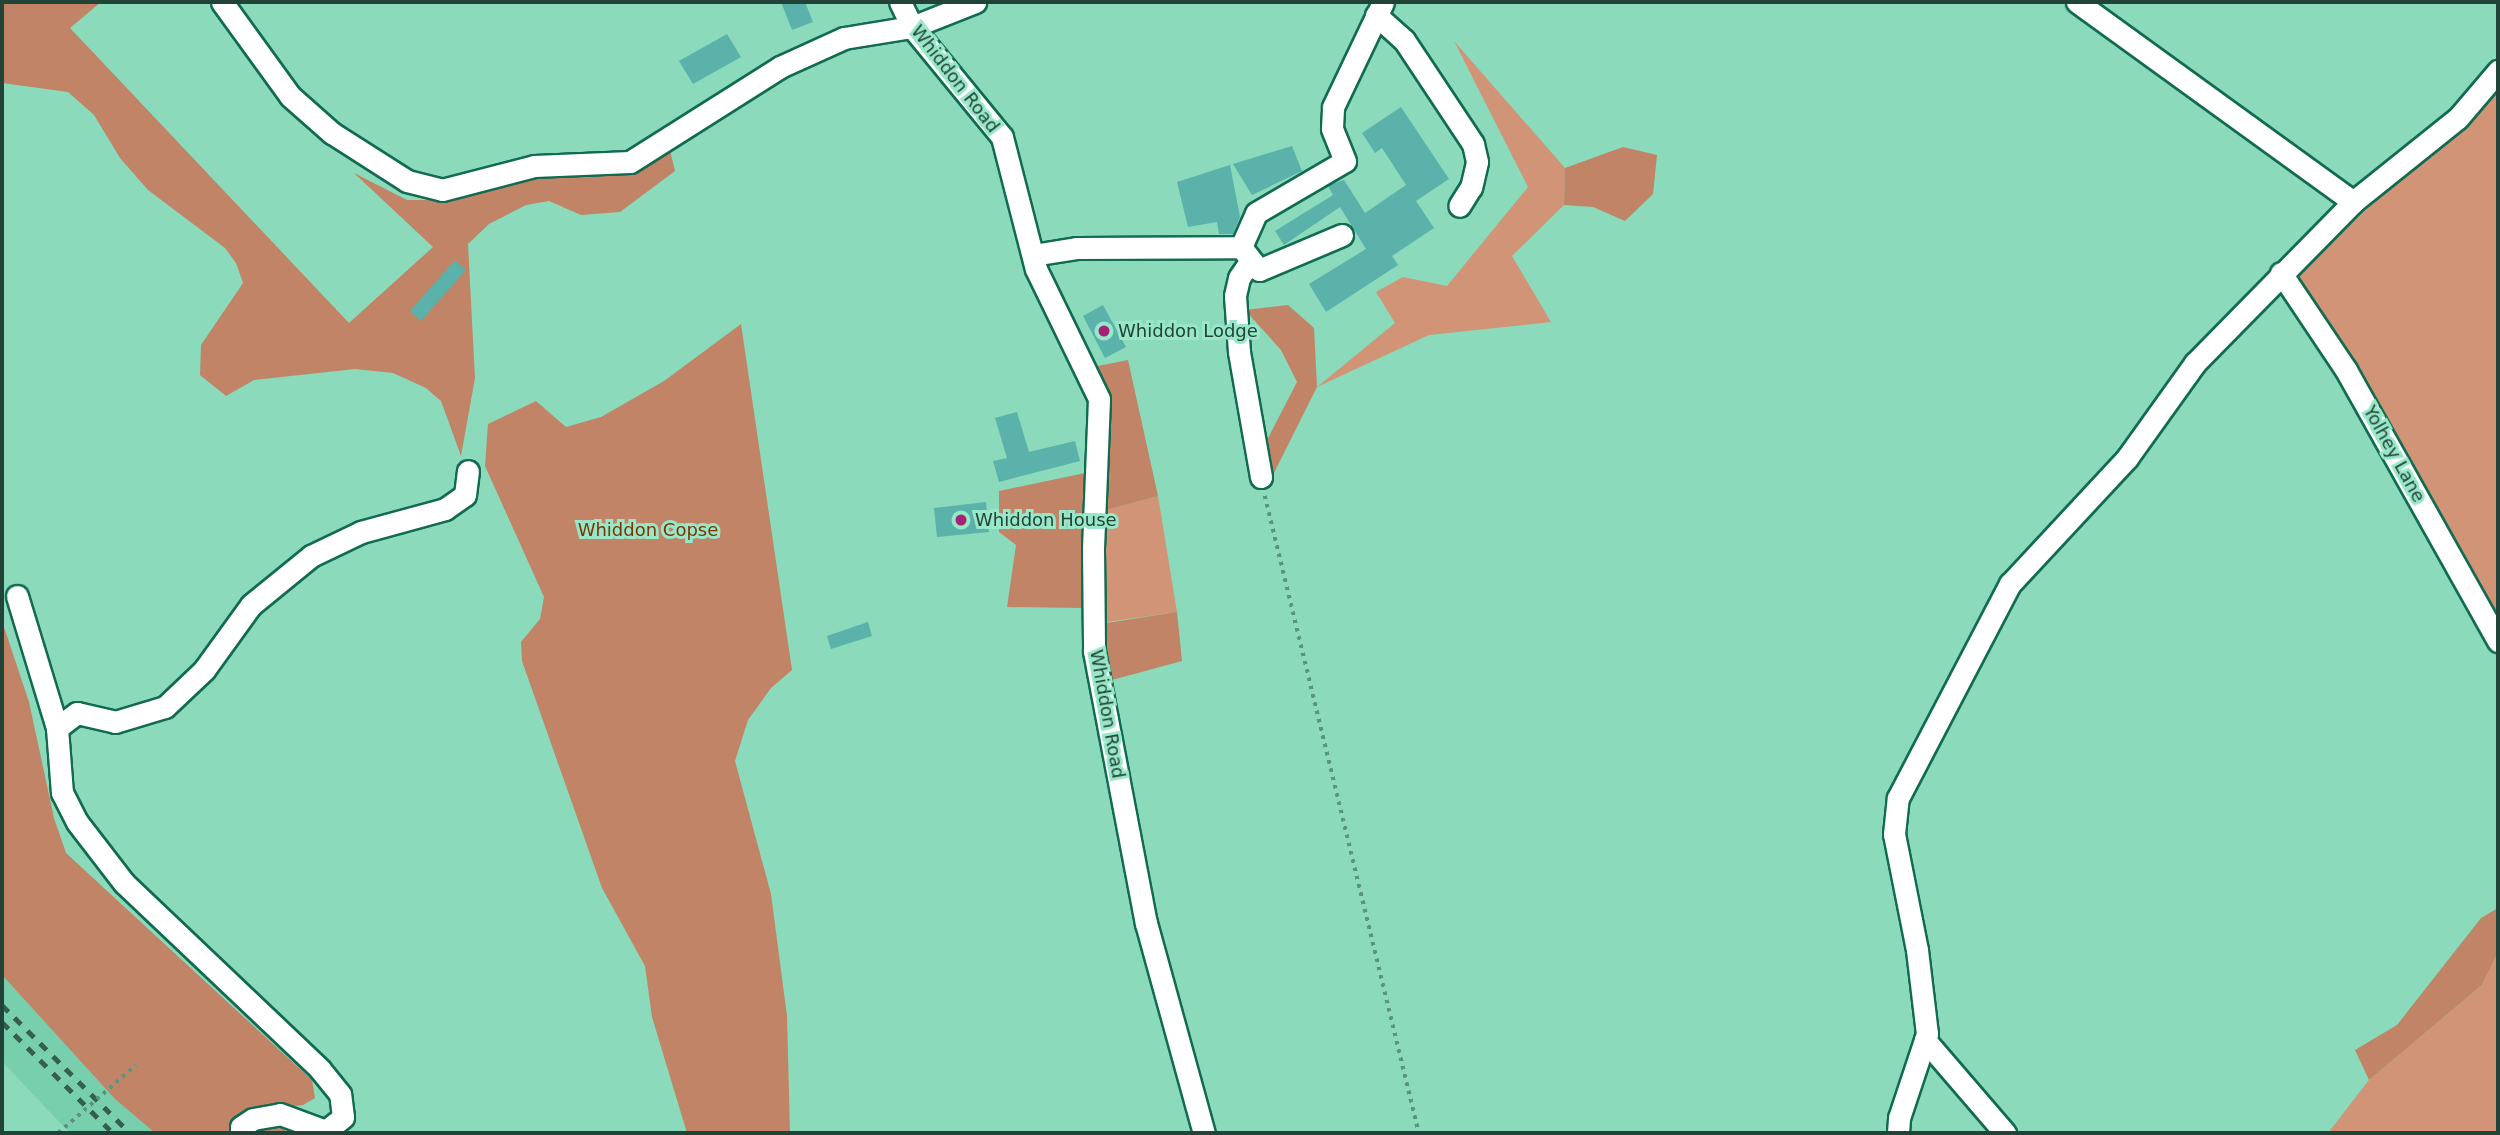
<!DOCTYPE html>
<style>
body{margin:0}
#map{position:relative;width:2500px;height:1135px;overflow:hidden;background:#8adabb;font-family:"DejaVu Sans",sans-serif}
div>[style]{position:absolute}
.built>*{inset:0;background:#77cfae}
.green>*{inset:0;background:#d19476}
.forest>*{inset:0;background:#c18466}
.building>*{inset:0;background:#5ab2aa}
.path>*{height:3.5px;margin-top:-1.75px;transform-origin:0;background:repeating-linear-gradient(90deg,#5a947e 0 3.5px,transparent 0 8.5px)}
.roads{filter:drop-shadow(2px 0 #116b51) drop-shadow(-2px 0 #116b51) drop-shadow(0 2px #116b51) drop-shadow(0 -2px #116b51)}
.minor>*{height:21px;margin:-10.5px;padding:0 10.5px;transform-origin:10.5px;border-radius:10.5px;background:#fff}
.rail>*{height:5px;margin-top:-2.5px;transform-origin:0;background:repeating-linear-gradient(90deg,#365f50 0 9px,transparent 0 18px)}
.path-bridge>*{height:3.5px;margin-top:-1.75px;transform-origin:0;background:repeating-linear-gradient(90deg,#5a947e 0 3.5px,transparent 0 8.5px)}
.dots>*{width:19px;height:19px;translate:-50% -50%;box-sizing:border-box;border:4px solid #97e7c8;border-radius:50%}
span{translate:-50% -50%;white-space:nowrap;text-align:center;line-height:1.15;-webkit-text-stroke:6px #97e7c8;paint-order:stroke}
.street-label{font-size:18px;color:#224337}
.poi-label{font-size:18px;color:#224337}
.left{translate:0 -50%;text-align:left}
.park-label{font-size:18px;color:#7e3400}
.frame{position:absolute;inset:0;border:4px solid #224337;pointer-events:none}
</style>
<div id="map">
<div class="built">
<div style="clip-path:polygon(2px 975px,115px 1099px,155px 1133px,70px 1133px,24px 1085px,2px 1061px)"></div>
</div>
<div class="green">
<div style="clip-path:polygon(1454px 41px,1565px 168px,1564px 205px,1512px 256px,1551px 322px,1429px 335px,1317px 387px,1395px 323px,1376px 292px,1403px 277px,1447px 286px,1528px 187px)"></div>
<div style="clip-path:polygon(2498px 86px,2498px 624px,2368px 387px,2299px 285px,2300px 270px,2411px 169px,2444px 146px)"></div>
<div style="clip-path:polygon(1158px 496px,1177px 612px,1100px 623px,1102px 511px)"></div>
<div style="clip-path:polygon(2498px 952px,2498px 1133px,2328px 1133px,2369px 1080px,2482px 985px)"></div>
</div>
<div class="forest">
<div style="clip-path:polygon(2px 2px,101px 2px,70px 28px,349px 323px,433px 247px,354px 173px,407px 200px,436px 200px,547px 172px,629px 175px,670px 150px,675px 171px,620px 212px,581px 215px,549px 201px,526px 205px,489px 224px,468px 244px,475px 378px,461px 456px,441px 401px,426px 388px,393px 373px,355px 369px,254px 380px,226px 396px,200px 375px,201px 345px,243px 283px,236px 263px,225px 248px,148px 190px,120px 158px,94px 115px,68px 92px,2px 83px)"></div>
<div style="clip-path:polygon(1623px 147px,1657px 155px,1653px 194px,1625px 221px,1593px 207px,1564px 205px,1565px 168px)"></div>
<div style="clip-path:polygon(1288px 305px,1314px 328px,1317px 387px,1273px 475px,1265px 444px,1297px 382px,1281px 350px,1245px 310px)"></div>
<div style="clip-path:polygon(741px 324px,792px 670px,771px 688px,748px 720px,735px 761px,771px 894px,787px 1016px,790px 1133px,687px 1133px,652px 1017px,645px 966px,602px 888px,522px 661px,521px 642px,540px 619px,544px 597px,485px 466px,488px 424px,536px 401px,566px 427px,601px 417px,664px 381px)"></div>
<div style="clip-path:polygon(1128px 360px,1158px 496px,1102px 511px,1103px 399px,1098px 366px)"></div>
<div style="clip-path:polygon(1085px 473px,1083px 608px,1007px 607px,1016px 545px,999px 532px,999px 491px)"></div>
<div style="clip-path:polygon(1177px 612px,1182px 661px,1112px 680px,1100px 624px)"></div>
<div style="clip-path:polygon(2px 621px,29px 702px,54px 818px,66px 853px,312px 1080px,315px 1098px,303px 1105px,268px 1109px,287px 1133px,155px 1133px,115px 1099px,2px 975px)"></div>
<div style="clip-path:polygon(2498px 908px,2498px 952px,2482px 985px,2369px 1080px,2355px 1050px,2397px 1025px,2481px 918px)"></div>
</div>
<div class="building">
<div style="clip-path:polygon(781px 2px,805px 2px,813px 22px,792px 30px)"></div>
<div style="clip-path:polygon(727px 34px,741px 57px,693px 84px,679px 61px)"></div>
<div style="clip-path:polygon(1401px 107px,1449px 179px,1416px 201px,1434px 228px,1392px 256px,1398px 265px,1326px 312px,1309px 284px,1366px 249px,1340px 207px,1284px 245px,1275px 231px,1333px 195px,1328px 186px,1332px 184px,1344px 180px,1365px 213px,1406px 185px,1382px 148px,1375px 153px,1362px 133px)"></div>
<div style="clip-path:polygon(1292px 146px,1302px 171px,1252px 195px,1233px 164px)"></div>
<div style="clip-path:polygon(1230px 165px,1240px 217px,1233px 234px,1219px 234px,1217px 222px,1188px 227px,1177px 182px)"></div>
<div style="clip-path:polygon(455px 260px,466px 270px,421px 321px,410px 311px)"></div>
<div style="clip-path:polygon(1103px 305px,1126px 347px,1105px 358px,1083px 316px)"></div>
<div style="clip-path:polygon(1017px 412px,1029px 452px,1075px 441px,1080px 461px,999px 482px,993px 461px,1007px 458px,995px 418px)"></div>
<div style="clip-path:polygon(986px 502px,989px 532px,937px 537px,934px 508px)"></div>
<div style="clip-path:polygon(868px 622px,872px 636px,831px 649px,827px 636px)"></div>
</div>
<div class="path">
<div style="left:1265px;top:496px;width:655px;rotate:76.41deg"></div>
</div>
<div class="roads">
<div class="minor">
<div style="left:222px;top:2px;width:116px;rotate:54.1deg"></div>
<div style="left:290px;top:96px;width:56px;rotate:41.4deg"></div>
<div style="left:332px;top:133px;width:89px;rotate:32.6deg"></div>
<div style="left:407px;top:181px;width:36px;rotate:14deg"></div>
<div style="left:442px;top:190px;width:95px;rotate:-14.6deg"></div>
<div style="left:534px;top:166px;width:96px;rotate:-2.4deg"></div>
<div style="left:630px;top:162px;width:178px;rotate:-32.3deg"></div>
<div style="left:780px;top:67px;width:70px;rotate:-24.4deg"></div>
<div style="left:844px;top:38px;width:69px;rotate:-9.2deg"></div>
<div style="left:912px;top:27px;width:68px;rotate:-21.6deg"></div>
<div style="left:900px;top:2px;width:28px;rotate:64deg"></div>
<div style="left:912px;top:27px;width:142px;rotate:50.7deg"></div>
<div style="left:1002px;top:137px;width:136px;rotate:75.6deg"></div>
<div style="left:1036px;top:269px;width:144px;rotate:64.1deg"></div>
<div style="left:1099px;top:399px;width:150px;rotate:92.3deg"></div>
<div style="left:1093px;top:549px;width:102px;rotate:89.4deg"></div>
<div style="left:1094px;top:651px;width:277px;rotate:79.2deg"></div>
<div style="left:1146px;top:923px;width:218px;rotate:74.6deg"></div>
<div style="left:2077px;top:2px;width:341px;rotate:35.9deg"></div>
<div style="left:1376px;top:15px;width:38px;rotate:42deg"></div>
<div style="left:1404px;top:40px;width:125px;rotate:56.4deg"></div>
<div style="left:1473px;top:144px;width:18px;rotate:77deg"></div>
<div style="left:1477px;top:162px;width:26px;rotate:103deg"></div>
<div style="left:1471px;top:187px;width:22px;rotate:122deg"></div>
<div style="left:1241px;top:247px;width:37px;rotate:-66deg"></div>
<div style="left:1256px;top:213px;width:103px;rotate:-30.3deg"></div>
<div style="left:1345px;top:161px;width:35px;rotate:-112deg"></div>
<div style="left:1332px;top:128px;width:21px;rotate:-87deg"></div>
<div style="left:1333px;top:107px;width:116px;rotate:-64.5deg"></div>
<div style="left:1033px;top:255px;width:45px;rotate:-9deg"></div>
<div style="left:1077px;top:248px;width:164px;rotate:-0.3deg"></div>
<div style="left:1241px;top:247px;width:29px;rotate:52deg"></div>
<div style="left:1259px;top:270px;width:90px;rotate:-22.9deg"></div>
<div style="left:1249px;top:263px;width:18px;rotate:124deg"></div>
<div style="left:1239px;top:278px;width:18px;rotate:103deg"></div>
<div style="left:1235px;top:296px;width:56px;rotate:85.9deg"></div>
<div style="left:1239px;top:352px;width:127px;rotate:80deg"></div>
<div style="left:2281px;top:273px;width:117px;rotate:56.2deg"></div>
<div style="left:2346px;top:370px;width:311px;rotate:60.7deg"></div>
<div style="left:17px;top:596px;width:138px;rotate:73.1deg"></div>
<div style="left:1925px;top:1040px;width:123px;rotate:49.3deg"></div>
<div style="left:241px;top:1133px;width:6px;rotate:-90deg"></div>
<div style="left:241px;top:1127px;width:14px;rotate:-34deg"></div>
<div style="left:253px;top:1119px;width:27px;rotate:-10deg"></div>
<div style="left:280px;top:1114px;width:49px;rotate:20.3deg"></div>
<div style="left:326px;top:1131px;width:22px;rotate:-39deg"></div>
<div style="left:343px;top:1117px;width:23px;rotate:-97deg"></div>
<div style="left:340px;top:1094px;width:32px;rotate:-129deg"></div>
<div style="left:320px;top:1069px;width:270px;rotate:-136.5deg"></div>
<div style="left:124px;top:883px;width:77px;rotate:-127.6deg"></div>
<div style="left:77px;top:822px;width:33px;rotate:-117deg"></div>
<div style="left:62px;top:793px;width:65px;rotate:-94.4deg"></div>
<div style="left:57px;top:728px;width:25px;rotate:-37deg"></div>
<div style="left:77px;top:713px;width:39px;rotate:13deg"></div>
<div style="left:115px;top:722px;width:52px;rotate:-16.7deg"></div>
<div style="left:165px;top:707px;width:54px;rotate:-43.5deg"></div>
<div style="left:204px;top:670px;width:80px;rotate:-54.1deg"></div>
<div style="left:251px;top:605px;width:77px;rotate:-39.2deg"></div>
<div style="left:311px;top:556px;width:55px;rotate:-25.6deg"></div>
<div style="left:361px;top:532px;width:87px;rotate:-15.3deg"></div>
<div style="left:445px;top:509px;width:24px;rotate:-35deg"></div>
<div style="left:465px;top:495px;width:24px;rotate:-83deg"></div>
<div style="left:1898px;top:1133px;width:15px;rotate:-86deg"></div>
<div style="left:1899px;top:1118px;width:89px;rotate:-71.6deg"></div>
<div style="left:1927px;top:1034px;width:85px;rotate:-96.8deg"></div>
<div style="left:1917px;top:950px;width:118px;rotate:-101.2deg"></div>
<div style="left:1894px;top:834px;width:36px;rotate:-84deg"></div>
<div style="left:1898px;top:798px;width:242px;rotate:-62.4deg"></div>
<div style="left:2010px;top:584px;width:172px;rotate:-47.1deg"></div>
<div style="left:2127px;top:458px;width:117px;rotate:-54.4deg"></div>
<div style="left:2195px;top:363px;width:226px;rotate:-45.5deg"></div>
<div style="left:2353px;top:202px;width:134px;rotate:-38.7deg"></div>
<div style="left:2458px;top:118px;width:62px;rotate:-49.6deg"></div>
</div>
</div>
<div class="rail">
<div style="left:2px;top:1005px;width:181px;rotate:45deg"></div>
<div style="left:2px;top:1022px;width:157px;rotate:45deg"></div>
</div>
<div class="path-bridge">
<div style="left:58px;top:1133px;width:103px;rotate:-41.1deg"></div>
</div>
<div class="dots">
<div style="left:1104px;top:331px;background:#a42374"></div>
<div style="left:961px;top:520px;background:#a42374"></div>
</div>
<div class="street-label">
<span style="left:955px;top:79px;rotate:52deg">Whiddon Road</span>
<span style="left:2394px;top:454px;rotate:61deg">Yolhey Lane</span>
<span style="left:1107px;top:714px;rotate:80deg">Whiddon Road</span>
</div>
<div class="poi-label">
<span class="left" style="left:1118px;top:331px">Whiddon Lodge</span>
<span class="left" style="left:975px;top:520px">Whiddon House</span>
</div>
<div class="park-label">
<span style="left:648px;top:530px">Whiddon Copse</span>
</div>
<div class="frame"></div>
</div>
